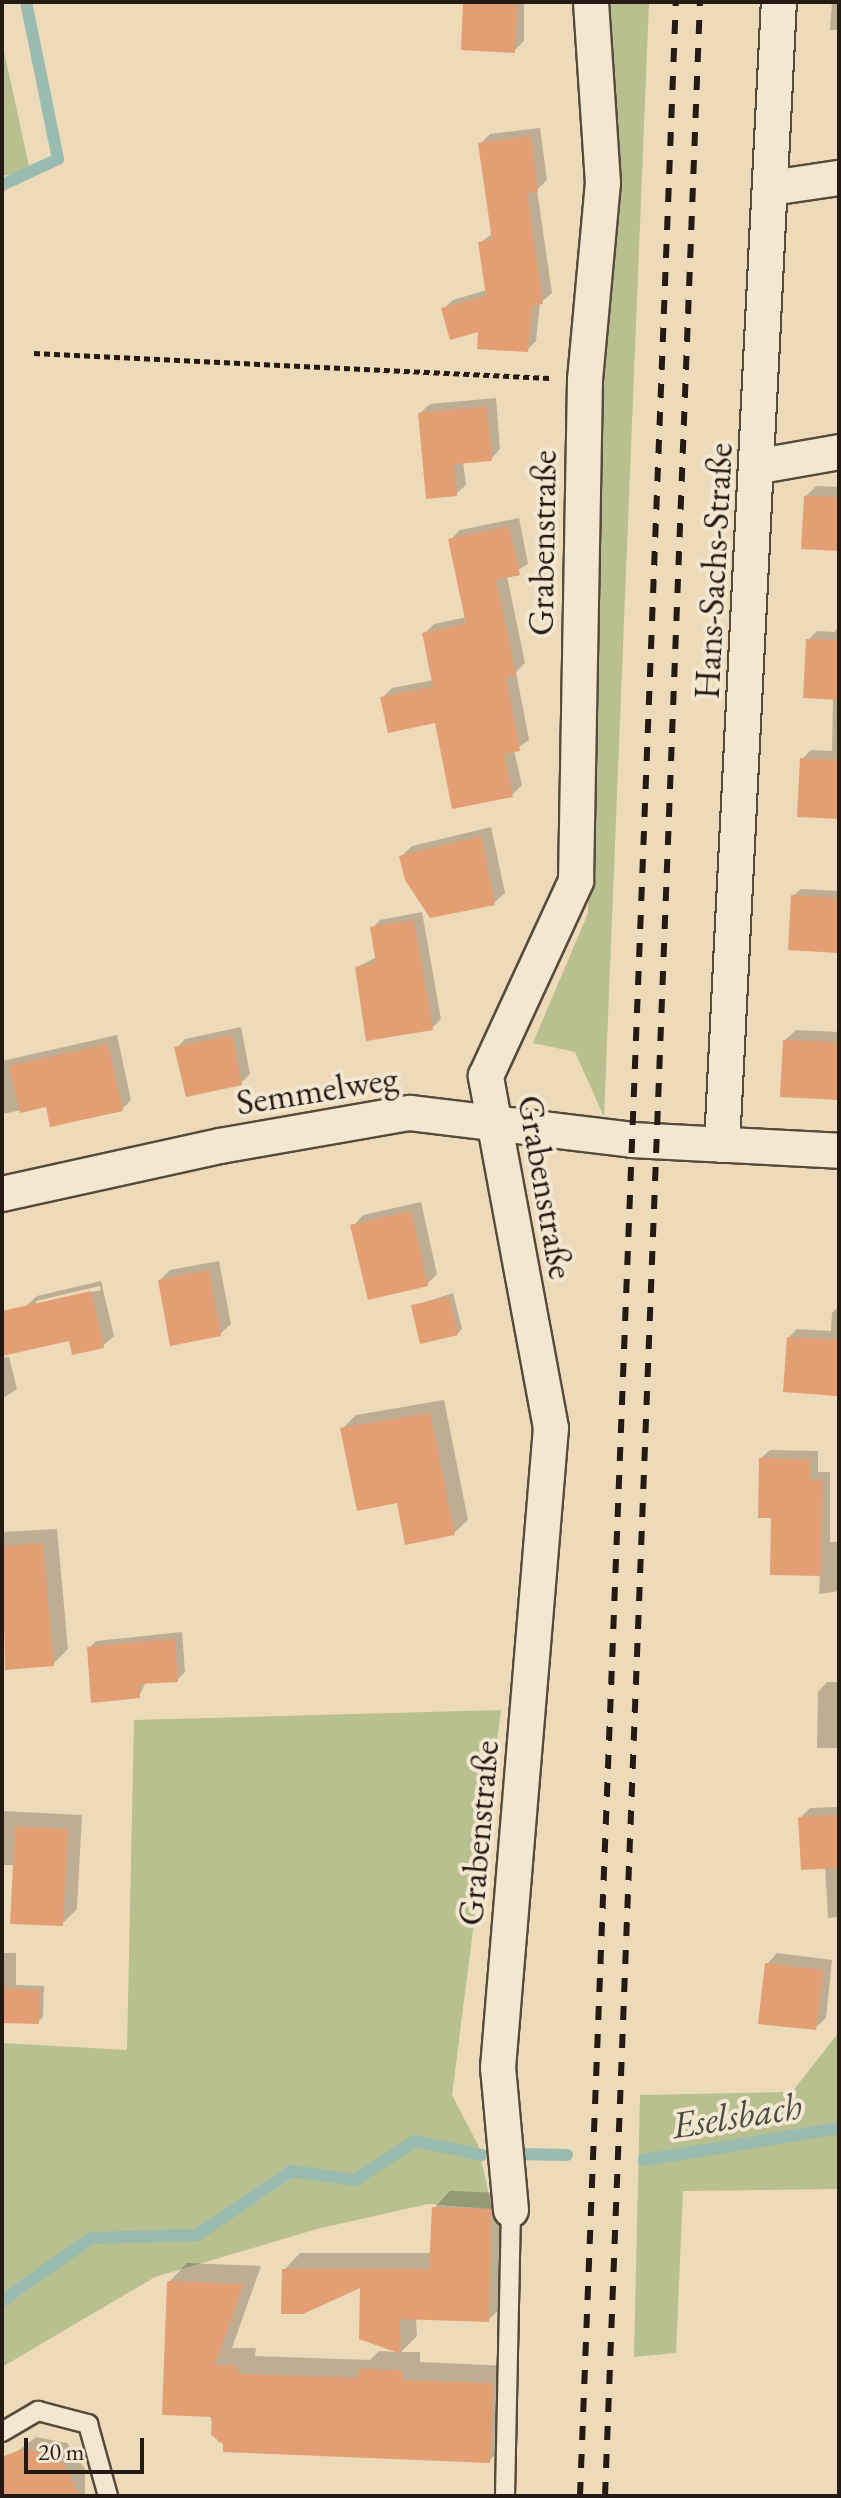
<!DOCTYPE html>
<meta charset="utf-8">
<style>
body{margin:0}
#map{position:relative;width:841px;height:2498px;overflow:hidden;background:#eddab8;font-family:"EB Garamond",serif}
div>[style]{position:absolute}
.green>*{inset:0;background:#b8c08f}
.shadow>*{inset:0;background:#0003}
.stream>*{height:12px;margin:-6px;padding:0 6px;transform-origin:6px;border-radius:6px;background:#99bbb0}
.building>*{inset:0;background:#e39e74}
.path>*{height:5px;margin-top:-2.5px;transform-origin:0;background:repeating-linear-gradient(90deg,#251b14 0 6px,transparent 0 10px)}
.roads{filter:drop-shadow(2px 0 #574b3d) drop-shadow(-2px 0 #574b3d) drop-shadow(0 2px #574b3d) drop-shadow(0 -2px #574b3d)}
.lane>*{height:18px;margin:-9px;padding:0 9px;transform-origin:9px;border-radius:9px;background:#f3e7d1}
.street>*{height:34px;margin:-17px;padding:0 17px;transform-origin:17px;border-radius:17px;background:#f3e7d1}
.rail>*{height:6px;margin-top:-3px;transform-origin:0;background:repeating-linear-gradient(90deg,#251b14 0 14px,transparent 0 28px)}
span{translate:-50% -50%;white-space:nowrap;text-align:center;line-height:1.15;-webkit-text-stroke:8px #f3e7d1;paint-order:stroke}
.street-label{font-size:36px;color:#251b14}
.water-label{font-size:38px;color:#484b43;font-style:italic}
.frame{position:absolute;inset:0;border:4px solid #251b14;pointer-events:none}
.scale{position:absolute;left:24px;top:2438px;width:120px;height:36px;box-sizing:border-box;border:4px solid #251b14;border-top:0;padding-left:10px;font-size:24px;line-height:28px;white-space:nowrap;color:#251b14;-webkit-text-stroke:6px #f3e7d1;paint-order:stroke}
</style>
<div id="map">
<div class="green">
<div style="clip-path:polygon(610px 2px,649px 2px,604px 1117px,575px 1052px,533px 1043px,588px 913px)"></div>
<div style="clip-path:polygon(2px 42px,30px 171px,2px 176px)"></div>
<div style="clip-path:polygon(501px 1710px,452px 2095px,478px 2145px,492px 2209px,428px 2204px,317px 2229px,155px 2277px,2px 2367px,2px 2043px,127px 2050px,134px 1720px)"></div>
<div style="clip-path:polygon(839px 2032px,839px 2189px,683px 2191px,676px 2353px,634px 2357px,640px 2095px,792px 2092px)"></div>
</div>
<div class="shadow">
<div style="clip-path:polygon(465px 2px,524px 2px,524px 41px,514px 51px)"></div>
<div style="clip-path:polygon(832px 2px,839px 2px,839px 30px,830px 30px)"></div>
<div style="clip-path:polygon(540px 128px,547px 180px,537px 190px,552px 293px,540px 303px,536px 341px,527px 350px,443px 309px,453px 300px,487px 290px,480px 243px,493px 233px,480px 144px,490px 134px)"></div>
<div style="clip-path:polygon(496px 398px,500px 449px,491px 459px,463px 461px,466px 485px,456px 494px,420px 413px,430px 404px)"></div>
<div style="clip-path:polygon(816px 486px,839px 487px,839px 549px,806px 496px)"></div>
<div style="clip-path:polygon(519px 518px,528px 564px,507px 576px,525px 663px,516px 672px,529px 740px,514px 750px,522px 785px,512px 795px,436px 721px,382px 698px,392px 688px,434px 680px,424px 634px,434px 624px,467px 617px,450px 540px,460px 530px)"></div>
<div style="clip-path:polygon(839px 625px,839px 817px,802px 759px,811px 750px,832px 751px,833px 698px,808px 640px,817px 631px,835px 632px)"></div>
<div style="clip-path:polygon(491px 827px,505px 893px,494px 903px,402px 856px,412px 846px)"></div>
<div style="clip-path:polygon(801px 889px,839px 891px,839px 951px,793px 896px)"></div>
<div style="clip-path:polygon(422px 912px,441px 1019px,432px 1028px,357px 967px,377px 957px,372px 928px,380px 920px)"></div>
<div style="clip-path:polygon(241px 1027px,250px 1074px,241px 1083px,177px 1048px,185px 1039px)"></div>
<div style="clip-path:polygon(796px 1030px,839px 1032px,839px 1098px,785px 1040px)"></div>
<div style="clip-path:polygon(117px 1035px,131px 1100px,122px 1109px,47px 1105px,2px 1114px,2px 1061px)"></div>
<div style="clip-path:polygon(421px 1202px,437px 1274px,427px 1284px,353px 1226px,363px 1215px)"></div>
<div style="clip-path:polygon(219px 1261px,231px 1324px,220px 1334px,160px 1280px,170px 1270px)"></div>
<div style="clip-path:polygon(evenodd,101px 1281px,114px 1336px,103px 1346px,26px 1306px,37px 1296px,101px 1281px,100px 1286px,101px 1290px,36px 1305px,36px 1301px,100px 1286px)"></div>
<div style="clip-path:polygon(453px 1293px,462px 1329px,457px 1334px,413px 1306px)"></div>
<div style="clip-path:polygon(839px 1306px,839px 1392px,837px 1394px,788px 1338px,797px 1329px,831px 1331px,832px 1313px)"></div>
<div style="clip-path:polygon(9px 1357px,17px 1389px,2px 1399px,2px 1358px)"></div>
<div style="clip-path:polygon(444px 1400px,468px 1520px,454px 1533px,398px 1500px,342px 1429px,356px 1415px)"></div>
<div style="clip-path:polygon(770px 1450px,818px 1451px,818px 1472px,830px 1472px,830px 1542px,839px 1542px,839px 1591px,819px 1594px,820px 1574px,773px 1516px,761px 1458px)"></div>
<div style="clip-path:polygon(57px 1529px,68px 1649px,53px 1664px,7px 1668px,2px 1532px)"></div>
<div style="clip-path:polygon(182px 1632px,185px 1672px,177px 1680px,146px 1682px,139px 1696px,89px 1648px,96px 1641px)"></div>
<div style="clip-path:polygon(827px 1682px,839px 1682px,839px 1748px,817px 1748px,818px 1692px)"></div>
<div style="clip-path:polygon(839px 1807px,839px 1917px,828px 1918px,825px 1866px,800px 1818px,810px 1808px)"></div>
<div style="clip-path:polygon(2px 1811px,82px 1815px,77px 1909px,62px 1924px,15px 1865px,2px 1865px)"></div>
<div style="clip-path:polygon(2px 1953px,16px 1953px,16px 1985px,44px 1986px,43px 2017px,38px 2022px,2px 2021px)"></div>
<div style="clip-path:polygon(777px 1953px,832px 1960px,826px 2018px,815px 2028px,767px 1964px)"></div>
<div style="clip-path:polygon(450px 2191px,506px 2193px,505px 2304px,488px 2320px,416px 2318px,417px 2336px,401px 2352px,420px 2352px,420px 2362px,511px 2366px,508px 2442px,489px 2461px,218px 2442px,169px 2282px,187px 2263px,261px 2266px,232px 2348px,256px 2348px,255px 2356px,370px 2360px,379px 2351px,398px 2352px,362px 2285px,284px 2270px,300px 2253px,432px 2253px,434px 2208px)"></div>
<div style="clip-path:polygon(36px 2437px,67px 2443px,85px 2469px,85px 2496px,2px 2496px,2px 2463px)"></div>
</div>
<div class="stream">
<div style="left:2px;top:185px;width:62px;rotate:-24.9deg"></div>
<div style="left:58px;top:159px;width:160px;rotate:-101.5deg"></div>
<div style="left:520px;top:2154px;width:47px;rotate:1.2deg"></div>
<div style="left:644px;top:2160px;width:198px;rotate:-9.3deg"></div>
<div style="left:2px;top:2301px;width:109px;rotate:-35.3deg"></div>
<div style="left:91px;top:2238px;width:106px;rotate:-1.6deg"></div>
<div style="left:197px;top:2235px;width:114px;rotate:-34.2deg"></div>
<div style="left:291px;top:2171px;width:65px;rotate:8deg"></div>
<div style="left:355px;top:2180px;width:72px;rotate:-33deg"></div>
<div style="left:415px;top:2141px;width:68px;rotate:11.8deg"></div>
</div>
<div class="building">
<div style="clip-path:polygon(463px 2px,517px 2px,515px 53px,461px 50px)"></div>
<div style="clip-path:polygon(531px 136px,538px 192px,527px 193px,543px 304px,532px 306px,528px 352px,477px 349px,478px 332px,450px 340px,441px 308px,486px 296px,478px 242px,492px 240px,478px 143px)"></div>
<div style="clip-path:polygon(487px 407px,492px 461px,454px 464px,457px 496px,426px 499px,418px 413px)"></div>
<div style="clip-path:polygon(804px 496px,839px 497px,839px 551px,801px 549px)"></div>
<div style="clip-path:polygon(509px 526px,520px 575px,496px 580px,516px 675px,506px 677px,520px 751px,504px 754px,513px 797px,452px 809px,435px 723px,388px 733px,380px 697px,433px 687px,422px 633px,466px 624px,448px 539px)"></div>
<div style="clip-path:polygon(806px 639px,839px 640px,839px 700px,803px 698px)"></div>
<div style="clip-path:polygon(800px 758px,839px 760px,839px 819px,797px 817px)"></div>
<div style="clip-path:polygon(481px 836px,495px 905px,430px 918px,405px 880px,399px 856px)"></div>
<div style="clip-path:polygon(791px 895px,839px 898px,839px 953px,788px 950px)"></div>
<div style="clip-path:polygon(414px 920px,433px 1030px,366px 1041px,355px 967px,376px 963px,370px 927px)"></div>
<div style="clip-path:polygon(232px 1035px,242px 1085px,186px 1097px,174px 1047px)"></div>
<div style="clip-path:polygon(783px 1040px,839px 1042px,839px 1100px,780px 1097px)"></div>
<div style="clip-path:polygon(108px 1044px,123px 1111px,50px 1127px,46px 1107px,20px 1113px,9px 1066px)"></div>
<div style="clip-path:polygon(411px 1211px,428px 1286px,368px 1300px,350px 1225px)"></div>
<div style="clip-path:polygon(209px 1270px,221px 1336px,170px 1346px,158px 1280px)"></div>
<div style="clip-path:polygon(91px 1291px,104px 1348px,72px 1355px,69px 1341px,2px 1356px,2px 1311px)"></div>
<div style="clip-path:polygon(449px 1297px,458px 1335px,420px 1344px,411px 1305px)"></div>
<div style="clip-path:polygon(787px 1337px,839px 1340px,837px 1396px,783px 1392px)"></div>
<div style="clip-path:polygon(430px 1413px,455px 1535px,405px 1545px,397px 1503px,357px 1511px,340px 1428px)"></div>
<div style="clip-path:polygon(759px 1458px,810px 1459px,810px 1480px,822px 1480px,821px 1576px,770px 1575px,771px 1518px,758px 1518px)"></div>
<div style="clip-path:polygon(43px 1543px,54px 1666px,5px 1670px,2px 1547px)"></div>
<div style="clip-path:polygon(175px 1639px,178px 1682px,139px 1684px,140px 1698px,91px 1703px,87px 1647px)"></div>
<div style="clip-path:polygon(839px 1815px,839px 1868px,801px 1870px,798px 1817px)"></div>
<div style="clip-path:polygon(15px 1826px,68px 1829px,63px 1926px,10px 1924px)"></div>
<div style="clip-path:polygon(765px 1963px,823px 1970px,816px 2030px,758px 2024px)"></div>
<div style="clip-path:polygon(2px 1988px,40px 1990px,39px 2024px,2px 2023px)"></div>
<div style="clip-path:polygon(432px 2207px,491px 2209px,489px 2322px,400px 2319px,401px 2354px,359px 2339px,360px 2288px,303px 2314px,281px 2314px,282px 2269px,429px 2269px)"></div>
<div style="clip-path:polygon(167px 2281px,244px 2284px,215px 2365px,238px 2366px,238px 2374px,358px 2378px,358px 2369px,402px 2370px,403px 2380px,493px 2383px,490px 2463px,223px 2452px,223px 2444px,211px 2435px,212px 2417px,162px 2415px)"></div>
<div style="clip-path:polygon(22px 2449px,54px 2455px,66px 2467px,79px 2496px,2px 2496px,2px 2457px)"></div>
</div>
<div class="path">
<div style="left:34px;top:353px;width:516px;rotate:2.78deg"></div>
</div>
<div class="roads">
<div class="lane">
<div style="left:2px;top:2432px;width:42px;rotate:-30.3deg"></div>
<div style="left:38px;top:2411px;width:52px;rotate:14.6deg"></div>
<div style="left:88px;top:2424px;width:75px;rotate:74.5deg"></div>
<div style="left:505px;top:2496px;width:286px;rotate:-88.8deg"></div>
</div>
<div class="street">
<div style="left:771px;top:188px;width:69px;rotate:-8.4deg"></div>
<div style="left:760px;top:466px;width:80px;rotate:-10deg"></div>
<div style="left:722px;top:1145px;width:1144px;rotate:-87.15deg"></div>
<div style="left:2px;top:1194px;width:223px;rotate:-12.4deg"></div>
<div style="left:220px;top:1146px;width:193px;rotate:-9.9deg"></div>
<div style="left:410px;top:1113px;width:224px;rotate:6.9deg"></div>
<div style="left:632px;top:1140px;width:207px;rotate:3deg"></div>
<div style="left:511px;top:2210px;width:143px;rotate:-95.2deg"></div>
<div style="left:498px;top:2068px;width:642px;rotate:-85.27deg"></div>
<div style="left:551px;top:1428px;width:358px;rotate:-100.5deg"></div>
<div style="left:486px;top:1076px;width:215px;rotate:-65.2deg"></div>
<div style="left:576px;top:881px;width:501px;rotate:-88.97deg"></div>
<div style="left:585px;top:380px;width:198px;rotate:-84.8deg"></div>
<div style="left:603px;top:183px;width:181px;rotate:-93.8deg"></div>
</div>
</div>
<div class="rail">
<div style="left:580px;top:2496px;width:2496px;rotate:-87.8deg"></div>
<div style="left:605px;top:2496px;width:2496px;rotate:-87.82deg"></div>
</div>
<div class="street-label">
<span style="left:542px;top:543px;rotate:-89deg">Grabenstraße</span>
<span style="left:713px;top:571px;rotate:-87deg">Hans-Sachs-Straße</span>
<span style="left:317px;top:1090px;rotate:-9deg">Semmelweg</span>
<span style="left:546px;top:1187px;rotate:80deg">Grabenstraße</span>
<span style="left:478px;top:1833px;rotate:-85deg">Grabenstraße</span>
</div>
<div class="water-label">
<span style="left:737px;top:2115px;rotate:-9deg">Eselsbach</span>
</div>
<div class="frame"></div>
<div class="scale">20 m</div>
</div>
